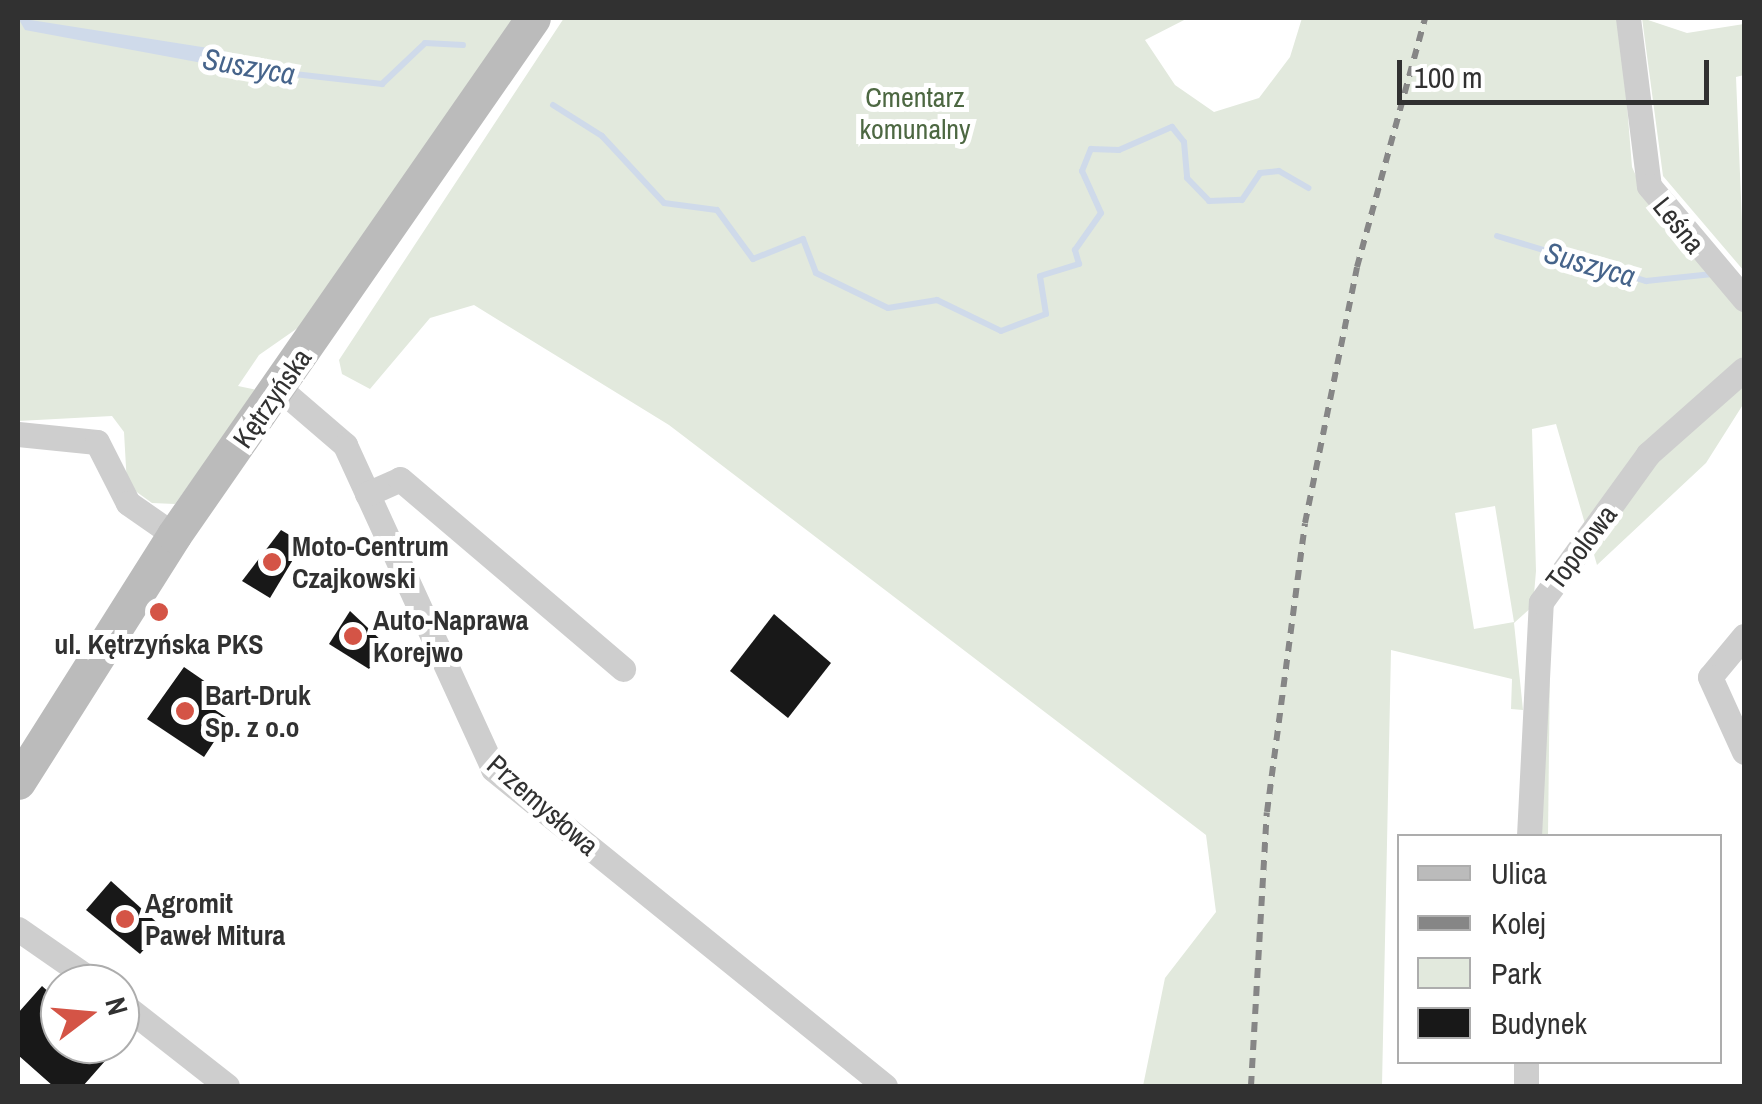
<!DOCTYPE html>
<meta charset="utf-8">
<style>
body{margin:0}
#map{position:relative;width:1762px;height:1104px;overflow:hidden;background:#fff;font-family:"Archivo Narrow",sans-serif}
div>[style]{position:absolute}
.green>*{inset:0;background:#e2e9dd}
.water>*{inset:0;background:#cfdaea}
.stream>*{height:6px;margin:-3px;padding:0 3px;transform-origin:3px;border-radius:3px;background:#cfdaea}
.building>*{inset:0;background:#181818}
.minor>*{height:25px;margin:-12.5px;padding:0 12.5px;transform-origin:12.5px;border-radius:12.5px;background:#cecece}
.secondary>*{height:35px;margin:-17.5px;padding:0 17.5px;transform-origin:17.5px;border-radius:17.5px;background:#bbb}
.rail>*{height:6px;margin-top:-3px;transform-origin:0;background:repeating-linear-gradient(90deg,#868686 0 10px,transparent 0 18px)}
.dots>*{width:28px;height:28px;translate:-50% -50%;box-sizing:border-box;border:5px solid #fff;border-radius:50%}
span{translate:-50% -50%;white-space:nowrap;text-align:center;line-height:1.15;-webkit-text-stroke:10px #fff;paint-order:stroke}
.park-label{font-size:28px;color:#4d6842}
.street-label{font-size:28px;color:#313131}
.poi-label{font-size:28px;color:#313131;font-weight:700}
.left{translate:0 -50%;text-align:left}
.water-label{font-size:30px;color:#46648b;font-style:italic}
.frame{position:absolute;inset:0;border:20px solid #313131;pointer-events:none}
.legend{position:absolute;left:1397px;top:834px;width:325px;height:230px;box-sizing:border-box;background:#fff;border:2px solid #adadad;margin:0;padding:12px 18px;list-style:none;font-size:30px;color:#313131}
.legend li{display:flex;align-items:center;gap:20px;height:50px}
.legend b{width:50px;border:2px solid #adadad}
.north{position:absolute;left:40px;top:964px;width:100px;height:100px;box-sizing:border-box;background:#fff;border:2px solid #adadad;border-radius:50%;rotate:74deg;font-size:28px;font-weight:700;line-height:40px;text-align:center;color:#313131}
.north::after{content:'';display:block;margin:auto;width:35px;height:45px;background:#d45446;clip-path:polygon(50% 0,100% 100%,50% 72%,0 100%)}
.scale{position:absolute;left:1397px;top:60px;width:312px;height:45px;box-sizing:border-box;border:5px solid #313131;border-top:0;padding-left:12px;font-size:30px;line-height:35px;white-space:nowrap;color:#313131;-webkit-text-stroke:8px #fff;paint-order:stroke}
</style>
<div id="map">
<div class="green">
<div style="clip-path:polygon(18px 18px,514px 18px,302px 325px,259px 355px,238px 386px,257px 390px,175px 504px,152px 503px,127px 485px,124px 432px,112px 416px,18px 421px)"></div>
<div style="clip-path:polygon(evenodd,564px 18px,1188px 18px,1145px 40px,1175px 85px,1214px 112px,1259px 98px,1290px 57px,1302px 18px,1620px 18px,1632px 167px,1649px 205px,1744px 312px,1744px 403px,1706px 463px,1597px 565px,1556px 424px,1532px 429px,1536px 571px,1533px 606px,1514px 623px,1523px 710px,1511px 709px,1512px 679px,1391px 650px,1382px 1086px,1143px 1086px,1165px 978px,1216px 912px,1206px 835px,669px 425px,474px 305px,430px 318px,370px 389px,342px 374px,339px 360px,564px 18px,1495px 506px,1514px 622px,1474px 629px,1455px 513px,1495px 506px)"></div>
<div style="clip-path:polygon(1642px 18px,1687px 33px,1744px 24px,1744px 75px,1736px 77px,1744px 271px,1663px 176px)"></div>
<div style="clip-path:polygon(1550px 663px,1548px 836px,1537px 836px)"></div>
</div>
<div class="water">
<div style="clip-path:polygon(18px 18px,221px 50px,268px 67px,261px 74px,25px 30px)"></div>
</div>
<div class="stream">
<div style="left:259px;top:70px;width:124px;rotate:6.5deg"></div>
<div style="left:382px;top:84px;width:59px;rotate:-43.6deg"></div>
<div style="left:425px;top:43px;width:38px;rotate:3deg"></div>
<div style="left:553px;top:105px;width:58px;rotate:32.3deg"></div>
<div style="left:602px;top:136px;width:91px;rotate:47.2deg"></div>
<div style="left:664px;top:203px;width:53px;rotate:7.5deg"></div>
<div style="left:717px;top:210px;width:61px;rotate:53.7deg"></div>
<div style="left:753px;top:259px;width:54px;rotate:-21.8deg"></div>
<div style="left:803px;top:239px;width:36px;rotate:69deg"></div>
<div style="left:816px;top:273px;width:80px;rotate:25.9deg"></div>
<div style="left:888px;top:308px;width:50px;rotate:-9.3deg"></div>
<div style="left:937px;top:300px;width:71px;rotate:25.8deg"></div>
<div style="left:1001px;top:331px;width:48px;rotate:-20.7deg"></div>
<div style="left:1046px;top:314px;width:38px;rotate:-99deg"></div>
<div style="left:1040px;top:276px;width:41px;rotate:-17.1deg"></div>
<div style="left:1079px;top:264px;width:15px;rotate:-106deg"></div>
<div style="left:1075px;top:250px;width:45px;rotate:-54.9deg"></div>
<div style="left:1101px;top:213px;width:46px;rotate:-114.3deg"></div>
<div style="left:1082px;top:171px;width:24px;rotate:-68deg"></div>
<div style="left:1091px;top:149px;width:28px;rotate:2deg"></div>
<div style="left:1119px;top:150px;width:58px;rotate:-23.5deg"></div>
<div style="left:1172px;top:127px;width:19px;rotate:51deg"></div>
<div style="left:1184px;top:142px;width:36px;rotate:85deg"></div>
<div style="left:1187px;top:178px;width:32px;rotate:46deg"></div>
<div style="left:1209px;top:201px;width:33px;rotate:-2deg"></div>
<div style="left:1242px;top:200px;width:32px;rotate:-56deg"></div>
<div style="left:1260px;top:173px;width:19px;rotate:-6deg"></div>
<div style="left:1279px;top:171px;width:34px;rotate:30deg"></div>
<div style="left:1497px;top:236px;width:156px;rotate:16.8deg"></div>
<div style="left:1646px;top:281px;width:67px;rotate:-6deg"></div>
</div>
<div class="building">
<div style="clip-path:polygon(281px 530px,303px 543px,270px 598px,242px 581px)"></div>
<div style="clip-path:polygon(350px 611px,385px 644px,369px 669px,329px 644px)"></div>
<div style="clip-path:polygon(774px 614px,831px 663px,788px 718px,730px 671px)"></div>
<div style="clip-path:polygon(184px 667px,216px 689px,206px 704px,229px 719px,204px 757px,147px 719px)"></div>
<div style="clip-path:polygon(111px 881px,163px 928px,140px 954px,86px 910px)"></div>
<div style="clip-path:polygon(42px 986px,60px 1002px,60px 1044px,120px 1044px,83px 1086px,53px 1086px,18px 1055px,18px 1013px)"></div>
</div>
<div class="minor">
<div style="left:1628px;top:18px;width:169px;rotate:82.9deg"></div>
<div style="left:1649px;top:186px;width:148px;rotate:49.9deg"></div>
<div style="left:280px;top:389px;width:86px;rotate:40.7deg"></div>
<div style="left:345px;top:445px;width:356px;rotate:65.4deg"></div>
<div style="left:493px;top:769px;width:504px;rotate:38.96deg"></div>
<div style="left:18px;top:434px;width:79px;rotate:5.8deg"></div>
<div style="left:97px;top:442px;width:68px;rotate:63.1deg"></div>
<div style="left:128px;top:503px;width:56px;rotate:34.8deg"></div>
<div style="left:367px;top:494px;width:36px;rotate:-24deg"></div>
<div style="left:400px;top:479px;width:293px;rotate:40.4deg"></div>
<div style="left:1744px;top:636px;width:53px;rotate:129.7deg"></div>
<div style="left:1710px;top:677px;width:82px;rotate:65.6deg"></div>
<div style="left:1529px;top:836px;width:234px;rotate:-87.1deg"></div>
<div style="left:1541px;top:602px;width:183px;rotate:-54.1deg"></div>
<div style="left:1648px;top:454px;width:128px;rotate:-41.5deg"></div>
<div style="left:18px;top:929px;width:96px;rotate:34.8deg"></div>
<div style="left:120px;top:1002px;width:136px;rotate:38.1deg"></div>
<div style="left:1526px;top:1086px;width:24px;rotate:-90deg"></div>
</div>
<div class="secondary">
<div style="left:18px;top:782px;width:292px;rotate:-57.7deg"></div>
<div style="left:174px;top:535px;width:629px;rotate:-55.22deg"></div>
</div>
<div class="rail">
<div style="left:1251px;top:1086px;width:274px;rotate:-86.7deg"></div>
<div style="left:1267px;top:812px;width:291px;rotate:-82.5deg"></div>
<div style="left:1305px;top:523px;width:261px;rotate:-78.5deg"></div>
<div style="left:1357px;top:267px;width:258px;rotate:-74.7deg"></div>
</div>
<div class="dots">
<div style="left:272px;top:562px;background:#d45446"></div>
<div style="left:159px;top:612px;background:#d45446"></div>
<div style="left:353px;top:636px;background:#d45446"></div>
<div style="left:185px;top:711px;background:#d45446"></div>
<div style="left:125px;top:919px;background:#d45446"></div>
</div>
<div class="park-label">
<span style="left:915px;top:113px">Cmentarz<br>komunalny</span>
</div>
<div class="street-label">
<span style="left:1679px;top:225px;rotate:51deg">Leśna</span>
<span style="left:272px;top:398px;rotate:-55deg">Kętrzyńska</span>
<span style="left:1581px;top:547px;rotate:-53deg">Topolowa</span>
<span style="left:543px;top:805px;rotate:41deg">Przemysłowa</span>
</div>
<div class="poi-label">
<span class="left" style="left:292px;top:562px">Moto-Centrum<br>Czajkowski</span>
<span class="left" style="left:373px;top:636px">Auto-Naprawa<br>Korejwo</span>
<span style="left:159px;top:644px">ul. Kętrzyńska PKS</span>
<span class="left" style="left:205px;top:711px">Bart-Druk<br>Sp. z o.o</span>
<span class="left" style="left:145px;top:919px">Agromit<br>Paweł Mitura</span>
</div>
<div class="water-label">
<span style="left:249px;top:66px;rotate:10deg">Suszyca</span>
<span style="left:1590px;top:264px;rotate:16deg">Suszyca</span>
</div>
<div class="frame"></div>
<ul class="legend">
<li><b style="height:12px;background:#bbb"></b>Ulica</li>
<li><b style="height:12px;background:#868686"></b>Kolej</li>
<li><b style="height:28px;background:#e2e9dd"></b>Park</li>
<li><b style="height:28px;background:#181818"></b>Budynek</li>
</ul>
<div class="north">N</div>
<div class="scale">100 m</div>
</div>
